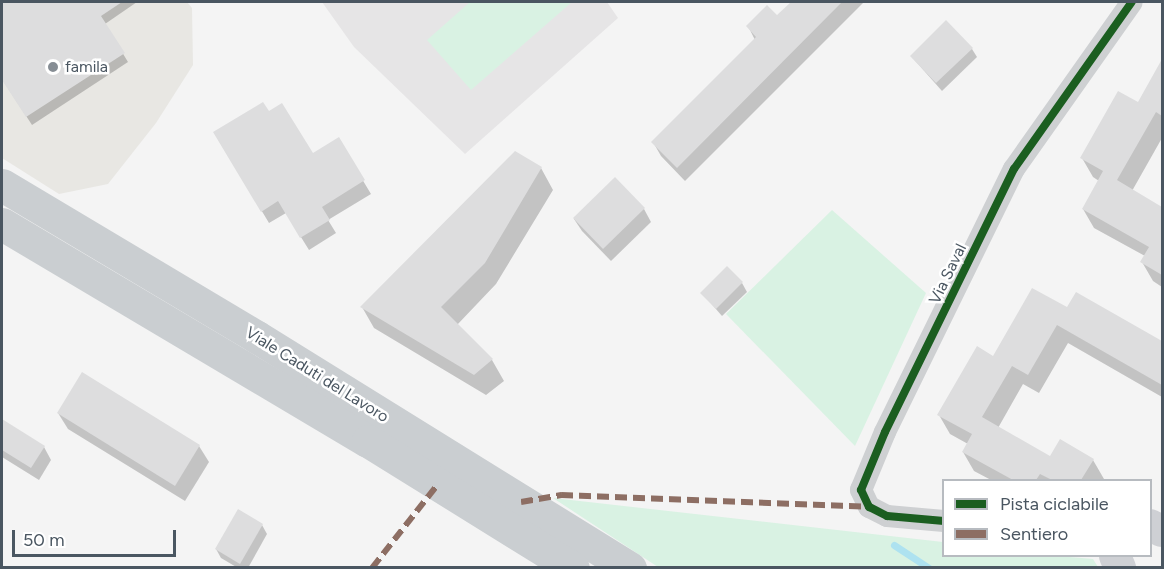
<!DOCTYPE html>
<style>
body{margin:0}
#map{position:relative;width:1164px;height:569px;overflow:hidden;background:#f4f4f4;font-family:Figtree,sans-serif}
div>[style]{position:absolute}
.commercial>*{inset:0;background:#e8e7e3}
.education>*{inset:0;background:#e6e5e6}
.green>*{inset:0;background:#d9f2e3}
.shadow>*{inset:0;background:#0003}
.stream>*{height:7px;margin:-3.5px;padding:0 3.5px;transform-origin:3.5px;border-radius:3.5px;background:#aee2f0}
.building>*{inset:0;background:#ddddde}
.street>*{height:22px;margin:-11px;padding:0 11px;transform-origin:11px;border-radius:11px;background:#ced0d2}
.secondary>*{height:32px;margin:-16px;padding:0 16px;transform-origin:16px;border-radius:16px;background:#ced0d4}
.primary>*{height:33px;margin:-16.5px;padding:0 16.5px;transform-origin:16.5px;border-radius:16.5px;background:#caced1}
.quiet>*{height:6px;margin-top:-3px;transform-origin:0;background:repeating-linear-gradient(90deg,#8d6e63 0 12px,transparent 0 18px)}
.cycleway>*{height:8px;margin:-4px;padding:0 4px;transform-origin:4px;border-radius:4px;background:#1b5e20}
.dots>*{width:16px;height:16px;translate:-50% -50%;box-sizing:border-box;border:3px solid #fff;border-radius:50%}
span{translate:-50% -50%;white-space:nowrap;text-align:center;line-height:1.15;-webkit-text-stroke:5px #fff;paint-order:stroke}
.poi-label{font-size:16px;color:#4a5661}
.left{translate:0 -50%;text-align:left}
.street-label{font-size:16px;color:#4a5661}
.frame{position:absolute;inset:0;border:3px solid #4a5661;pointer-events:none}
.legend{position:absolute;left:942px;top:479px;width:210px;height:78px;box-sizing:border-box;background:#fff;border:2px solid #b7bbc0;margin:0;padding:8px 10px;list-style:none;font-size:18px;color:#4a5661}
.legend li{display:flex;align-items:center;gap:12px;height:30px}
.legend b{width:30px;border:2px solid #b7bbc0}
.scale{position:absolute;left:12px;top:530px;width:164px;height:27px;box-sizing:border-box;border:3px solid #4a5661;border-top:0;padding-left:8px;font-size:18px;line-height:21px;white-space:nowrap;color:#4a5661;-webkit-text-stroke:4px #fff;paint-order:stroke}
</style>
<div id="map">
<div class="commercial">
<div style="clip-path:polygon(2px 2px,187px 2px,192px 8px,193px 65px,156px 123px,108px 184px,59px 194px,2px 158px)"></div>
</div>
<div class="education">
<div style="clip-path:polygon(322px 2px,607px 2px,618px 18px,465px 154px,354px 47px)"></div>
</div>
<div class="green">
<div style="clip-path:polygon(470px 2px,572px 2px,471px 90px,427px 40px)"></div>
<div style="clip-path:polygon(832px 210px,926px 293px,855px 446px,726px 314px)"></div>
<div style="clip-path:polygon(553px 498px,943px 542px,944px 556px,1058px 556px,1093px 559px,1098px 567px,658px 567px)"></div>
</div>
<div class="shadow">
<div style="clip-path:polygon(2px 2px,137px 2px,105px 24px,128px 62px,32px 125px,2px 79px)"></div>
<div style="clip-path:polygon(794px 2px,864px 2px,685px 181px,661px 156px,653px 142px,755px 40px,748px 26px,777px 17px)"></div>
<div style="clip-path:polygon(972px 49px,977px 57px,942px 91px,911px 56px)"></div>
<div style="clip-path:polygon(1162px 62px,1162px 138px,1132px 191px,1162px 209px,1162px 287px,1153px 281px,1142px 262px,1145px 256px,1094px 228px,1083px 209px,1099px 181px,1093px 177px,1082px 158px,1138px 104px)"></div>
<div style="clip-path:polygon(269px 113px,312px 155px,338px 139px,371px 194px,328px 220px,336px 233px,309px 250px,286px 213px,269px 223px,215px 133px)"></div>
<div style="clip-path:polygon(541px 168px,553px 190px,496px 284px,457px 325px,492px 360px,504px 381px,486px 395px,374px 328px,362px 307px)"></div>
<div style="clip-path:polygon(644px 209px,651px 222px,611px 261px,582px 231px,574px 219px)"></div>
<div style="clip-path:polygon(742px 283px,747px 292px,722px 316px,702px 293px)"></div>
<div style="clip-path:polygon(1077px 294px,1162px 343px,1162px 397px,1068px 343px,1039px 393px,1023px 384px,998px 428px,1051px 458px,1093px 460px,1104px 479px,991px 480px,974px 471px,963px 452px,968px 444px,950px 434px,939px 415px,993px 358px,1068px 309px)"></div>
<div style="clip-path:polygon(58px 413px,199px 446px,209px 462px,185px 501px,68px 429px)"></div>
<div style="clip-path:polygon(2px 421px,44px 447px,51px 460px,39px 480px,2px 457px)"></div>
<div style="clip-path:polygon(262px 525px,267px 534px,248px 568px,238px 568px,221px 558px,216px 549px)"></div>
</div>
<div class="stream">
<div style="left:894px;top:545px;width:42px;rotate:33.3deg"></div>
</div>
<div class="building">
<div style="clip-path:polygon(2px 2px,122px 2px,101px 16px,125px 53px,26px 117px,2px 80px)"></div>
<div style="clip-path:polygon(791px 2px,842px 2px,677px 168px,651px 142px,756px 37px,746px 26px,767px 5px,777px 15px)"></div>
<div style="clip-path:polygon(946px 20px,973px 48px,936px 83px,910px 56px)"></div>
<div style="clip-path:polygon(1162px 59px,1162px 116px,1156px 112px,1117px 180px,1162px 207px,1162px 275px,1140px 262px,1149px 247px,1082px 209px,1103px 171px,1080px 158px,1118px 91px,1138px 102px)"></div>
<div style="clip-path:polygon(263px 102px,269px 111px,282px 103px,313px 153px,339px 137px,365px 180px,322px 207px,330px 220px,300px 238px,278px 201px,261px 212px,213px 132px)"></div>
<div style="clip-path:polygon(515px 151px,542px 167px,485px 263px,441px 307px,493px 359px,474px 375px,360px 307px)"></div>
<div style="clip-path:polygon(615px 177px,645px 208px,603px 249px,573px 218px)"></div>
<div style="clip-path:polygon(727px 266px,743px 282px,716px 309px,700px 293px)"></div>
<div style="clip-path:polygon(1032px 288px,1067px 307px,1076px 292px,1162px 341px,1162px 385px,1057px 325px,1028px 375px,1012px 366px,982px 417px,1050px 456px,1060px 439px,1094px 459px,1081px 480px,1052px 480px,1040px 474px,1036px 480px,1013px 480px,962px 452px,972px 434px,937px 415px,977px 346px,993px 356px)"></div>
<div style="clip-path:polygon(82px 372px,200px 445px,175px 486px,57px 413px)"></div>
<div style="clip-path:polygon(2px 419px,45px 446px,31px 468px,2px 450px)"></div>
<div style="clip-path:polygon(238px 509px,263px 524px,240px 564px,215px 549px)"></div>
</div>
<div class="street">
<div style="left:944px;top:521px;width:57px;rotate:-175deg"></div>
<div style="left:887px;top:516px;width:20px;rotate:-153deg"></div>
<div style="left:869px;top:507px;width:19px;rotate:-115deg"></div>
<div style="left:861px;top:490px;width:63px;rotate:-67.5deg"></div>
<div style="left:885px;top:432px;width:293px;rotate:-63.9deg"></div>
<div style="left:1014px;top:169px;width:204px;rotate:-54.8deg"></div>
</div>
<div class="secondary">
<div style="left:1150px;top:525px;width:13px;rotate:27deg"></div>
<div style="left:1115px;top:556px;width:13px;rotate:67deg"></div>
</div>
<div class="primary">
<div style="left:2px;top:185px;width:297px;rotate:30.8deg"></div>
<div style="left:257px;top:337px;width:439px;rotate:31.8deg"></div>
<div style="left:2px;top:224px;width:425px;rotate:30.7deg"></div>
<div style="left:368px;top:441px;width:241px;rotate:31.8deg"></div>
</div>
<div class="quiet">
<div style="left:521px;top:502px;width:41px;rotate:-9.9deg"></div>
<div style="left:561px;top:495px;width:308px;rotate:2.2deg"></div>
<div style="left:372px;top:568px;width:107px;rotate:-51.8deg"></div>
</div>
<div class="cycleway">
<div style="left:944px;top:521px;width:57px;rotate:-175deg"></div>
<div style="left:887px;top:516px;width:20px;rotate:-153deg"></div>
<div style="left:869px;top:507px;width:19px;rotate:-115deg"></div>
<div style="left:861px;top:490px;width:63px;rotate:-67.5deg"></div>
<div style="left:885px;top:432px;width:293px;rotate:-63.9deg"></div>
<div style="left:1014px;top:169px;width:204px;rotate:-54.8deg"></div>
</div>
<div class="dots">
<div style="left:53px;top:67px;background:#868d94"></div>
</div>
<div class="poi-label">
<span class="left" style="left:65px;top:67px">famila</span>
</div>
<div class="street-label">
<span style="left:948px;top:274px;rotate:-64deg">Via Saval</span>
<span style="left:317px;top:375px;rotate:32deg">Viale Caduti del Lavoro</span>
</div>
<div class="frame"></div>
<ul class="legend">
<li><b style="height:8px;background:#1b5e20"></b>Pista ciclabile</li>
<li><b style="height:8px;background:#8d6e63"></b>Sentiero</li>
</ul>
<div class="scale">50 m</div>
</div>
